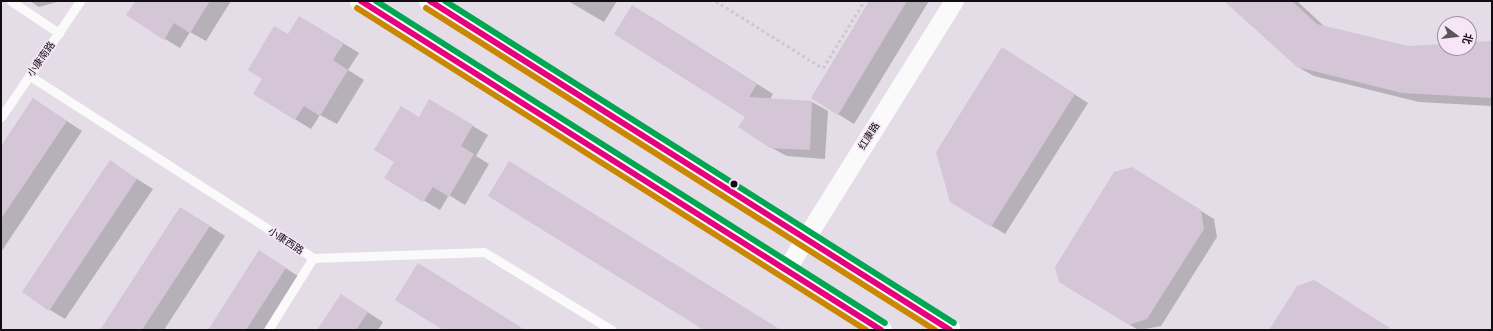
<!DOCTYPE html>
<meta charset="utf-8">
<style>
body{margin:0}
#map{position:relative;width:1493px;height:331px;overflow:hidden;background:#e4dce6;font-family:Manrope,"Noto Sans SC",sans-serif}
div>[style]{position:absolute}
.shadow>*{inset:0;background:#0003}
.building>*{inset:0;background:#d4c5d7}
.path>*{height:2.5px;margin-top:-1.25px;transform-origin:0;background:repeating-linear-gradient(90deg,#cdcacd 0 3px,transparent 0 6px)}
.lane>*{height:9px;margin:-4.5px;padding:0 4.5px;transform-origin:4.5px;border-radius:4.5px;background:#fbfafb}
.street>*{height:19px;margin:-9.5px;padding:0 9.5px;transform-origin:9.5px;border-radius:9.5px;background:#fbfafb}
.secondary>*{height:22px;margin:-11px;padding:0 11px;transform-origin:11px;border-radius:11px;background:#fbfafb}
.bus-1>*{height:6px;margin:-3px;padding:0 3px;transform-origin:3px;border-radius:3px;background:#e5007d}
.bus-2>*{height:6px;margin:-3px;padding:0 3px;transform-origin:3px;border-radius:3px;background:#c98704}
.bus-3>*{height:6px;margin:-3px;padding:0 3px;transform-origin:3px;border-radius:3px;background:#00a651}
.dots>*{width:11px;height:11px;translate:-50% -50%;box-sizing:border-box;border:2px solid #f6e6f7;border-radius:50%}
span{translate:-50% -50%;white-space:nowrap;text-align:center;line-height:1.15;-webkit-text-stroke:3px #f6e6f7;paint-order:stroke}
.street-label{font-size:10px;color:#120d12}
.frame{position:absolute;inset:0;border:2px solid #120d12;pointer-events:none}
.north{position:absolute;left:1437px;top:16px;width:40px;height:40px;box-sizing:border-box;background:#f6e6f7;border:1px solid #9b8f9b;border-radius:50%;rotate:105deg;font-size:11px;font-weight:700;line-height:16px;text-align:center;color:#120d12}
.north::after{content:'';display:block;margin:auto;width:14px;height:18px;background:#5c555c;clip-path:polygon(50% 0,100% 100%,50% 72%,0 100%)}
</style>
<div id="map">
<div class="shadow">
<div style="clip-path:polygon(30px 1px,60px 1px,39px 7px)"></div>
<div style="clip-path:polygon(136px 1px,231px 1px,206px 41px,190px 32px,180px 48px,165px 39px)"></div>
<div style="clip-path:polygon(568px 1px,617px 1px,604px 22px)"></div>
<div style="clip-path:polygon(870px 1px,929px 1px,854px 124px,812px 98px)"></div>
<div style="clip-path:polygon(1225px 1px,1297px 1px,1325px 27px,1408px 47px,1445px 45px,1445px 48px,1469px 48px,1469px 43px,1492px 42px,1492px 106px,1419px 102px,1314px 76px,1298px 67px)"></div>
<div style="clip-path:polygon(648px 15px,773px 94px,770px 99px,812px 102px,828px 111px,825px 159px,787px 156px,770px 147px,746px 117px)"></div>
<div style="clip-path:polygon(315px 26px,359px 53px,348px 70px,364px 80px,337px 124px,320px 115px,311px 129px,254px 94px,288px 35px)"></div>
<div style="clip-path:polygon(1015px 56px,1088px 103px,1005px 234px,951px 201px)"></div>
<div style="clip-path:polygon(33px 99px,82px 131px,1px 252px,1px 148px)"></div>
<div style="clip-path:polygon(430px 101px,488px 135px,476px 156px,489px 164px,465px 205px,449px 195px,440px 210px,386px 178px)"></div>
<div style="clip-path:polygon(110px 162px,153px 189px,65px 319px,50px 310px)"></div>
<div style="clip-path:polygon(1145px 176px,1214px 219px,1217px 237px,1161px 326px,1139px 330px,1130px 325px)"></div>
<div style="clip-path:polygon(197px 218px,225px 236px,164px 330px,101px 330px)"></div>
<div style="clip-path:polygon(275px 261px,301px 278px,268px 330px,210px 330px)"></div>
<div style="clip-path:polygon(341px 295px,383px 322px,378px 330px,318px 330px)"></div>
</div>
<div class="building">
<div style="clip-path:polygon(135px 1px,210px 1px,190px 33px,174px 23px,164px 40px,126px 15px)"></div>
<div style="clip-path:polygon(869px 1px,907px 1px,838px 115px,811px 98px)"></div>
<div style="clip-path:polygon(1224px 1px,1292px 1px,1317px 24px,1408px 46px,1445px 44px,1445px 48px,1469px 48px,1469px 42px,1492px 41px,1492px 98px,1402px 93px,1297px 67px)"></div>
<div style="clip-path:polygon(632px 5px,757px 84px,749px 97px,812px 101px,810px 150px,770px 148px,738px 127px,745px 117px,614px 34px)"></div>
<div style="clip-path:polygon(299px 16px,344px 43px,333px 60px,348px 70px,320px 116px,304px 106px,295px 120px,253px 94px,262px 79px,248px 70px,274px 26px,288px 34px)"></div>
<div style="clip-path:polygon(1002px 47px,1075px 94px,991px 227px,950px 202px,936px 152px)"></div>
<div style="clip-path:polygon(33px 98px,67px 121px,1px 219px,1px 146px)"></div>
<div style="clip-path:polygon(429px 99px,473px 125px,461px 146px,474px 154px,449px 197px,433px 187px,423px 202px,384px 178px,394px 162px,374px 150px,401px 106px,419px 117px)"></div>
<div style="clip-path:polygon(110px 160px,137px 179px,49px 311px,22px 292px)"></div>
<div style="clip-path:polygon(509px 161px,781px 330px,704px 330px,488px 196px)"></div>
<div style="clip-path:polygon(1132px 167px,1201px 210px,1204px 229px,1147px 319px,1129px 325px,1059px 282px,1055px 267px,1114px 172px)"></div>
<div style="clip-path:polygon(180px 207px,210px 226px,142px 330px,100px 330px)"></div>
<div style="clip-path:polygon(259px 250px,286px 268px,246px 330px,208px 330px)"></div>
<div style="clip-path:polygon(418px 263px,525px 330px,443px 330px,395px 300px)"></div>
<div style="clip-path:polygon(1314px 280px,1393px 330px,1269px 330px,1297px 286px)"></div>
<div style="clip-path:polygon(341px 294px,368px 312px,356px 330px,317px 330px)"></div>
</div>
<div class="path">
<div style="left:716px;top:1px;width:126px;rotate:32.1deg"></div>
<div style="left:823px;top:68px;width:79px;rotate:-58.5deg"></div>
</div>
<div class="lane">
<div style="left:11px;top:1px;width:58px;rotate:33.7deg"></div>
<div style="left:30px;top:76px;width:336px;rotate:32.7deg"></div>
<div style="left:313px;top:258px;width:171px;rotate:-2deg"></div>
<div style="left:484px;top:252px;width:150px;rotate:31.4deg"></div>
<div style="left:1px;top:117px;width:140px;rotate:-55.7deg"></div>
<div style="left:268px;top:330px;width:85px;rotate:-58deg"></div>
</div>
<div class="street">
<div style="left:785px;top:271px;width:319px;rotate:-58deg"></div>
</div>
<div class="secondary">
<div style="left:361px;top:1px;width:615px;rotate:32.32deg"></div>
<div style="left:430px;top:1px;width:615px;rotate:32.32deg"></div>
</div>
<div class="bus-1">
<div style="left:361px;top:1px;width:615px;rotate:32.32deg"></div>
<div style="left:430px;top:1px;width:615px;rotate:32.32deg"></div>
</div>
<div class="bus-2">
<div style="left:357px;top:8px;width:602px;rotate:32.32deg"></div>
<div style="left:426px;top:8px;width:602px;rotate:32.32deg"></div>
</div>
<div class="bus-3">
<div style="left:376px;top:1px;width:602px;rotate:32.32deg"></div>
<div style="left:445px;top:1px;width:602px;rotate:32.32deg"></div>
</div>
<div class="dots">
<div style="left:734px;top:184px;background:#120d12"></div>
</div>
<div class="street-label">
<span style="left:41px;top:59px;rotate:-55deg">小康南路</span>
<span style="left:869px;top:136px;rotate:-58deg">红康路</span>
<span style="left:286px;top:241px;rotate:33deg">小康西路</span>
</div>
<div class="frame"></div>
<div class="north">北</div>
</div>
